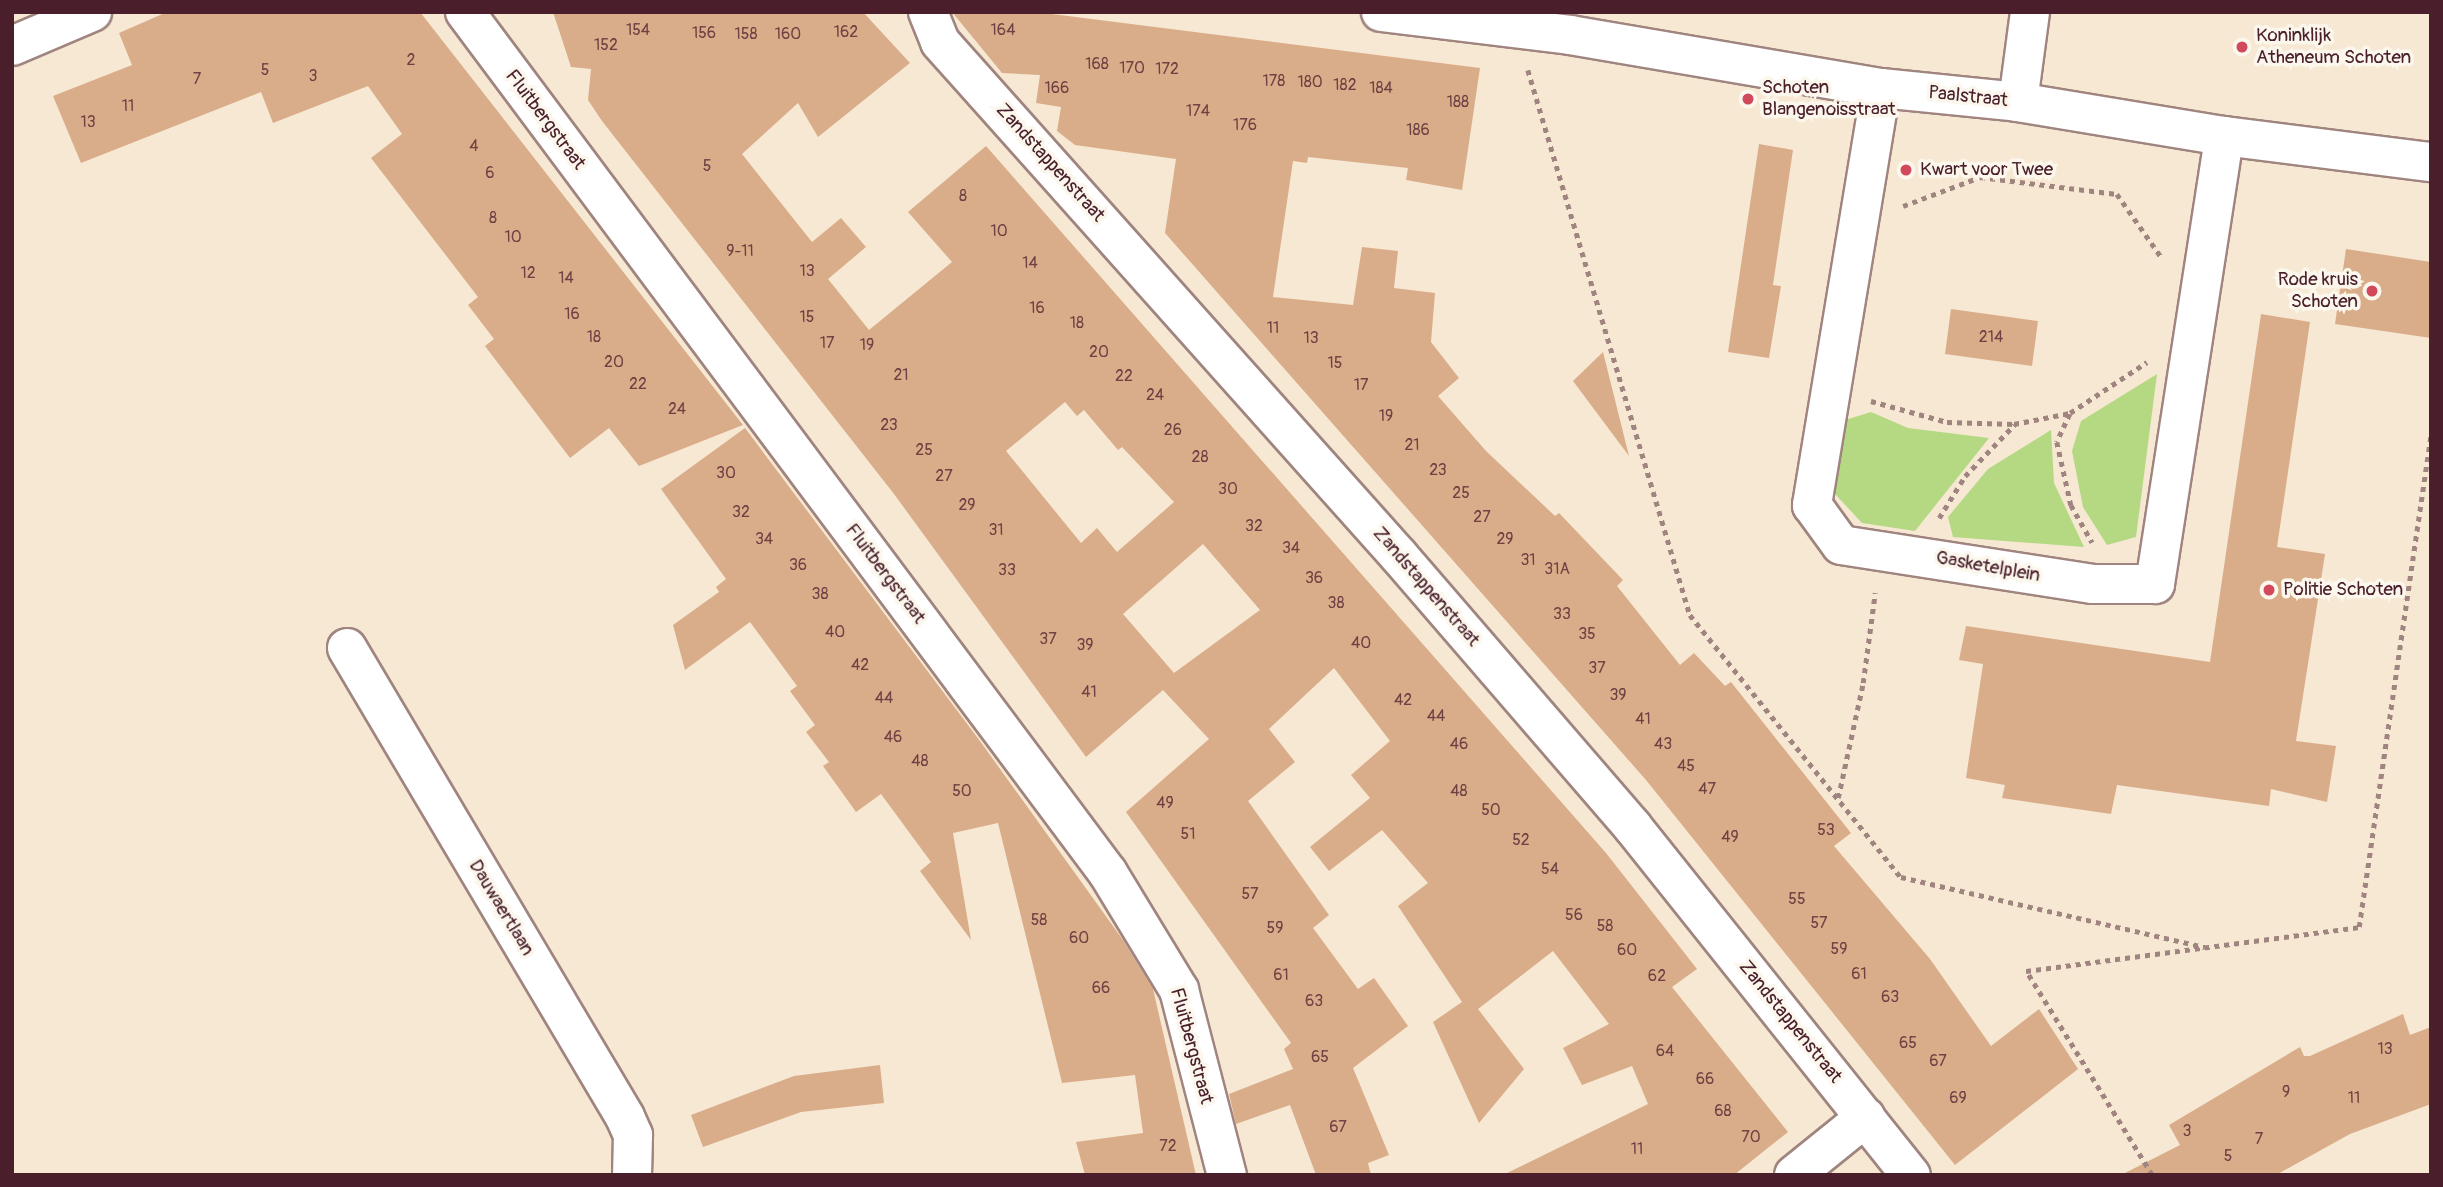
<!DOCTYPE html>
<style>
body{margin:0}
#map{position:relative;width:2443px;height:1187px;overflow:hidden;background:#f6e8d3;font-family:Pangolin,sans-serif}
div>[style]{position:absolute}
.green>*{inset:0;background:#b4d982}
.building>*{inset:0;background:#daad8a}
.path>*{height:4.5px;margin-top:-2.25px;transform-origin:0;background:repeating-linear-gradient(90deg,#a0847f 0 5px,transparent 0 10px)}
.roads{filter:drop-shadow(2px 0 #a0847f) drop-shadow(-2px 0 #a0847f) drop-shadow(0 2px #a0847f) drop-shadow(0 -2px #a0847f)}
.street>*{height:38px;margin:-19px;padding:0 19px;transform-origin:19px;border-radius:19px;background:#fff}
.secondary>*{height:38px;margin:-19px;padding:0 19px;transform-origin:19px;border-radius:19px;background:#fff}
.dots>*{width:19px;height:19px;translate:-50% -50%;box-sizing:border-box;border:4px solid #fbf7ec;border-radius:50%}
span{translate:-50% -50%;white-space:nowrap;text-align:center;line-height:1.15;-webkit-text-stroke:7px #fbf7ec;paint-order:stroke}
.number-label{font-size:16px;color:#6e4243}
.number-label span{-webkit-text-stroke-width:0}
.poi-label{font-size:19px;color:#4a1f2b}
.left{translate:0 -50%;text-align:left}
.right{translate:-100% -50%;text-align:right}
.street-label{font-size:19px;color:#4a1f2b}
.frame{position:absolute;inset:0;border:14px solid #4a1f2b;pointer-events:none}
</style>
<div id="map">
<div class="green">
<div style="clip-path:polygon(2157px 374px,2136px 537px,2107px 545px,2083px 507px,2072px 451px,2081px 421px)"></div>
<div style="clip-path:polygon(1871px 412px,1908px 428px,1989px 438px,1915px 531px,1862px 523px,1835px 494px,1842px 421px)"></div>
<div style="clip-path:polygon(2051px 430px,2054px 483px,2084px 547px,1953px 537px,1948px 517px,1988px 469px)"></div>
</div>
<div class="building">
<div style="clip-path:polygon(167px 12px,420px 12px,743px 425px,639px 466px,609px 428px,570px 458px,485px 346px,494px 339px,468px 305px,478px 297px,371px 158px,402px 134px,368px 86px,273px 123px,261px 92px,81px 163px,53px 96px,132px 65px,119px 33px)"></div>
<div style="clip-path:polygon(evenodd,553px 12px,863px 12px,910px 63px,818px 137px,798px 103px,742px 154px,812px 242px,841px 218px,866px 247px,828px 279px,869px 330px,952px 262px,908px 212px,986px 146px,1606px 853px,1697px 969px,1672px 987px,1788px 1132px,1734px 1175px,1503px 1175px,1648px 1104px,1632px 1066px,1582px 1085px,1563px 1048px,1609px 1024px,1553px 951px,1478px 1009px,1524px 1069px,1479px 1123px,1433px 1022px,1462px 1002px,1398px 906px,1428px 883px,1382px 830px,1329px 871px,1310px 847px,1370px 798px,1351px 775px,1390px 741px,1334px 668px,1269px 729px,1295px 762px,1248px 801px,1329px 915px,1313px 928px,1358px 989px,1374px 978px,1408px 1026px,1353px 1068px,1389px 1155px,1368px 1163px,1371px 1175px,1316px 1175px,1290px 1105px,1236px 1124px,1229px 1094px,1293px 1069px,1284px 1049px,1291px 1043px,1126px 812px,1209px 739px,1163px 690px,1086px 757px,894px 494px,602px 121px,588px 100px,591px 69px,571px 67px,553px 12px,1065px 402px,1077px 416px,1084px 410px,1118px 450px,1122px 447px,1174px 502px,1117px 552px,1097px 528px,1081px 543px,1006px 451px,1065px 402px,553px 12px,1203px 544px,1260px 610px,1174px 673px,1123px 614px,1203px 544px)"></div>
<div style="clip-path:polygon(952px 12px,1036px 12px,1480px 68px,1462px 190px,1406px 180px,1408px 168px,1308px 157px,1307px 163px,1293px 161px,1273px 297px,1353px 305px,1362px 247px,1398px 251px,1394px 288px,1435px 293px,1431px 342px,1459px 378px,1438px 396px,1486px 451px,1555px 516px,1559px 513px,1623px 580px,1617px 586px,1680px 665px,1694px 653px,1725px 686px,1731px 682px,1851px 833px,1834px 846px,1930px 959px,1991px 1046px,2039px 1009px,2078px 1069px,1955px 1165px,1646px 780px,1165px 233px,1176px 159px,1075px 145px,1057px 131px,1061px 107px,1036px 103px,1040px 75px,1002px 73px)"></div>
<div style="clip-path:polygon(1759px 144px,1793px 150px,1773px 285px,1781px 286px,1769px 358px,1728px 352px)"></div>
<div style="clip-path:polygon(2346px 249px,2431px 262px,2431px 338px,2335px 324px)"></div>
<div style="clip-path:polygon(1951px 309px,2038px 321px,2032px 366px,1945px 354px)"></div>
<div style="clip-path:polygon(2261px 314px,2310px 322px,2277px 547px,2325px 554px,2296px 741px,2336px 746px,2327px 802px,2271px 789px,2269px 806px,2117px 785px,2111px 814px,2002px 798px,2005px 785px,1966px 778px,1983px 664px,1959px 660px,1966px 626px,2210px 662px)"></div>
<div style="clip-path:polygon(1603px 352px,1629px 456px,1573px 381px)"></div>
<div style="clip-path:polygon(745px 428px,980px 741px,1123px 940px,1153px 989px,1196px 1175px,1085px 1175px,1076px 1142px,1143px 1133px,1135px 1075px,1062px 1083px,998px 823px,953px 833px,971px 940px,920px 871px,931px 862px,881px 794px,856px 812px,823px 766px,829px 762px,806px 732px,815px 725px,790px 691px,797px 686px,750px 622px,685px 670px,673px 625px,719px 592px,716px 587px,726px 579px,661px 489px)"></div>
<div style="clip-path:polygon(2403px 1014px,2410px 1035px,2431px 1027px,2431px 1104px,2350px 1134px,2276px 1175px,2121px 1175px,2180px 1145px,2169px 1125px,2300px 1047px,2304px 1056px,2310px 1056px)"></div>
<div style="clip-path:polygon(880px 1065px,884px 1103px,801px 1112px,703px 1147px,691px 1115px,794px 1076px)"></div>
</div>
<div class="path">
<div style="left:1528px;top:70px;width:569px;rotate:73.45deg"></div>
<div style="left:1690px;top:615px;width:336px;rotate:51.2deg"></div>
<div style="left:1901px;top:877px;width:312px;rotate:13deg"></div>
<div style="left:1903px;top:206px;width:82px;rotate:-20.6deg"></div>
<div style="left:1980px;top:177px;width:138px;rotate:7.1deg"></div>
<div style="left:2117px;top:194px;width:78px;rotate:54.9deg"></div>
<div style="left:1871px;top:401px;width:79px;rotate:15.4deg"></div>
<div style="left:1947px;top:422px;width:67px;rotate:1.7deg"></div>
<div style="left:2014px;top:424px;width:57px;rotate:-11.1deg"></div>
<div style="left:2070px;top:413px;width:92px;rotate:-33.5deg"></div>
<div style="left:2070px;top:414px;width:31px;rotate:115deg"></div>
<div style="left:2057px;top:442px;width:65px;rotate:77.5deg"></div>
<div style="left:2071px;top:505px;width:43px;rotate:60.4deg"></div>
<div style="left:1939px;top:518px;width:49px;rotate:-58.2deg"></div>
<div style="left:1965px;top:476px;width:71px;rotate:-46.1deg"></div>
<div style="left:1838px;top:798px;width:118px;rotate:-77.7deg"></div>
<div style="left:1863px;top:683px;width:91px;rotate:-82.4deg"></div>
<div style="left:2152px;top:1175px;width:240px;rotate:-121.7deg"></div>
<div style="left:2026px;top:971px;width:336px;rotate:-7.5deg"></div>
<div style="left:2359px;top:927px;width:497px;rotate:-81.7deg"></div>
</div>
<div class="roads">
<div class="street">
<div style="left:465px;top:12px;width:1075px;rotate:53.25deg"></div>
<div style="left:1108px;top:873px;width:137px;rotate:58.7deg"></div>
<div style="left:1179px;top:990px;width:191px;rotate:75.5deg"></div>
<div style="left:928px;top:12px;width:32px;rotate:68deg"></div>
<div style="left:940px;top:42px;width:689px;rotate:48.24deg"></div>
<div style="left:1399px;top:556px;width:357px;rotate:49.2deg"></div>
<div style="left:1632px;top:826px;width:447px;rotate:51.4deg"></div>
<div style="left:1881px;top:88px;width:423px;rotate:99.4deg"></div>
<div style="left:1812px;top:505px;width:49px;rotate:54.1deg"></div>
<div style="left:1841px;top:545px;width:254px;rotate:8.8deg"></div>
<div style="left:2092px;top:584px;width:63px"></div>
<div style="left:2155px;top:584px;width:453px;rotate:-81.2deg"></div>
<div style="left:2018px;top:102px;width:91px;rotate:-82.4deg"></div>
<div style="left:347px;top:648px;width:545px;rotate:59.34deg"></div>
<div style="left:625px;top:1117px;width:20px;rotate:66deg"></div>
<div style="left:633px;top:1135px;width:40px;rotate:91.4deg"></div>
<div style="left:1794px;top:1175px;width:92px;rotate:-38.9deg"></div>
</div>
<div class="secondary">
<div style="left:1381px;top:12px;width:190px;rotate:6.9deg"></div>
<div style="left:1570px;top:35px;width:315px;rotate:9.7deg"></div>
<div style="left:1881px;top:88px;width:138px;rotate:5.8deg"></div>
<div style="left:2018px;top:102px;width:209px;rotate:9.4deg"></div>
<div style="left:2224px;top:136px;width:209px;rotate:7.2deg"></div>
<div style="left:12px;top:46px;width:87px;rotate:-23deg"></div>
</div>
</div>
<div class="dots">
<div style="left:2242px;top:47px;background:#d1495b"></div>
<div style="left:1748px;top:99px;background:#d1495b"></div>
<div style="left:1906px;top:170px;background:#d1495b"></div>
<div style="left:2372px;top:291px;background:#d1495b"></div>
<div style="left:2269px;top:590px;background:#d1495b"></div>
</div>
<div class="number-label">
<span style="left:638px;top:30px">154</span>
<span style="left:1003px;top:30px">164</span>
<span style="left:846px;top:32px">162</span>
<span style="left:704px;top:33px">156</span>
<span style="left:746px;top:34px">158</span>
<span style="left:788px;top:34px">160</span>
<span style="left:606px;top:45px">152</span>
<span style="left:411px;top:60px">2</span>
<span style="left:1097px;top:64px">168</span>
<span style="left:1132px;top:68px">170</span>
<span style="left:1167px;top:69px">172</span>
<span style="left:265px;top:70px">5</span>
<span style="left:313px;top:76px">3</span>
<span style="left:197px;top:79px">7</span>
<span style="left:1274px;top:81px">178</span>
<span style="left:1310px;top:82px">180</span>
<span style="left:1345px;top:85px">182</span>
<span style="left:1057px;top:88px">166</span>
<span style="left:1381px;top:88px">184</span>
<span style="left:1458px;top:102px">188</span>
<span style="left:128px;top:106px">11</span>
<span style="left:1198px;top:111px">174</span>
<span style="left:88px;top:122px">13</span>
<span style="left:1245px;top:125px">176</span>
<span style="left:1418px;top:130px">186</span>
<span style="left:474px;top:146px">4</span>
<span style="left:707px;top:166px">5</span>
<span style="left:490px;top:173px">6</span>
<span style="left:963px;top:196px">8</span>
<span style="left:493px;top:218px">8</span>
<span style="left:999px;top:231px">10</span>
<span style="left:513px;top:237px">10</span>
<span style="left:740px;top:251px">9-11</span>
<span style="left:1030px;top:263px">14</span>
<span style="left:807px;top:271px">13</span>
<span style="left:528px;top:273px">12</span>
<span style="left:566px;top:278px">14</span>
<span style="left:1037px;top:308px">16</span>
<span style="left:572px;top:314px">16</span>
<span style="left:807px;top:317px">15</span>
<span style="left:1077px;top:323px">18</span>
<span style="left:1273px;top:328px">11</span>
<span style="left:594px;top:337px">18</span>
<span style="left:1991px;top:337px">214</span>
<span style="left:1311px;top:338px">13</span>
<span style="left:827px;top:343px">17</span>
<span style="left:867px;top:345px">19</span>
<span style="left:1099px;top:352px">20</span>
<span style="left:614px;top:362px">20</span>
<span style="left:1335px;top:363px">15</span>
<span style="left:901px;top:375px">21</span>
<span style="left:1124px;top:376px">22</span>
<span style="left:638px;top:384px">22</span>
<span style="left:1361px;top:385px">17</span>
<span style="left:1155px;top:395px">24</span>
<span style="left:677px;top:409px">24</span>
<span style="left:1386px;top:416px">19</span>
<span style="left:889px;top:425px">23</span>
<span style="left:1173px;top:430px">26</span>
<span style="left:1412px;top:445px">21</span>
<span style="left:924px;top:450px">25</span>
<span style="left:1200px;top:457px">28</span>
<span style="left:1438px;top:470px">23</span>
<span style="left:726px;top:473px">30</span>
<span style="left:944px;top:476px">27</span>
<span style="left:1228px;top:489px">30</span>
<span style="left:1461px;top:493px">25</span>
<span style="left:967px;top:505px">29</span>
<span style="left:741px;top:512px">32</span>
<span style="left:1482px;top:517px">27</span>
<span style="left:1254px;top:526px">32</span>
<span style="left:996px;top:530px">31</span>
<span style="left:764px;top:539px">34</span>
<span style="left:1505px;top:539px">29</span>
<span style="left:1291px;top:548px">34</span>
<span style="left:1528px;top:560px">31</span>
<span style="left:798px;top:565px">36</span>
<span style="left:1557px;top:569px">31A</span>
<span style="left:1007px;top:570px">33</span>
<span style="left:1314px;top:578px">36</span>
<span style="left:820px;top:594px">38</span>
<span style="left:1336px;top:603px">38</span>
<span style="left:1562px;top:614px">33</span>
<span style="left:835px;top:632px">40</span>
<span style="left:1587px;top:634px">35</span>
<span style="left:1048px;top:639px">37</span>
<span style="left:1361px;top:643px">40</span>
<span style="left:1085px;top:645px">39</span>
<span style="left:860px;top:665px">42</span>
<span style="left:1597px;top:668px">37</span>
<span style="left:1089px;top:692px">41</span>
<span style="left:1618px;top:695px">39</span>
<span style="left:884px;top:698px">44</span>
<span style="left:1403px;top:700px">42</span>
<span style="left:1436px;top:716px">44</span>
<span style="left:1643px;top:719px">41</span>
<span style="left:893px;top:737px">46</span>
<span style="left:1459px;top:744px">46</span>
<span style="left:1663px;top:744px">43</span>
<span style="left:920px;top:761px">48</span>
<span style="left:1686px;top:766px">45</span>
<span style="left:1707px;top:789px">47</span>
<span style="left:962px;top:791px">50</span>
<span style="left:1459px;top:791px">48</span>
<span style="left:1165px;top:803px">49</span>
<span style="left:1491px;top:810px">50</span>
<span style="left:1826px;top:830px">53</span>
<span style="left:1188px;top:834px">51</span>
<span style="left:1730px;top:837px">49</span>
<span style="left:1521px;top:840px">52</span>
<span style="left:1550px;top:869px">54</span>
<span style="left:1250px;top:894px">57</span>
<span style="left:1797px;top:899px">55</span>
<span style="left:1574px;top:915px">56</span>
<span style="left:1039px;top:920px">58</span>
<span style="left:1819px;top:923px">57</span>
<span style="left:1605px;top:926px">58</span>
<span style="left:1275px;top:928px">59</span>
<span style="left:1079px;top:938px">60</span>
<span style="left:1839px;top:949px">59</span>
<span style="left:1627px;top:950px">60</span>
<span style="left:1859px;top:974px">61</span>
<span style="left:1281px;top:975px">61</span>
<span style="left:1657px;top:976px">62</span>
<span style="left:1101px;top:988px">66</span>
<span style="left:1890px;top:997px">63</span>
<span style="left:1314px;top:1001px">63</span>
<span style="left:1908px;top:1043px">65</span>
<span style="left:2385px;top:1049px">13</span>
<span style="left:1665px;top:1051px">64</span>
<span style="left:1320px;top:1057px">65</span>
<span style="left:1938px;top:1061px">67</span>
<span style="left:1705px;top:1079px">66</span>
<span style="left:2286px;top:1092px">9</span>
<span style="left:1958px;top:1098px">69</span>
<span style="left:2354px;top:1098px">11</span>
<span style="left:1723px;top:1111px">68</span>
<span style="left:1338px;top:1127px">67</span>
<span style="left:2187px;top:1131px">3</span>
<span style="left:1751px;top:1137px">70</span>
<span style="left:2259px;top:1139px">7</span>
<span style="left:1168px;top:1146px">72</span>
<span style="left:1637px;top:1149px">11</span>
<span style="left:2228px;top:1156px">5</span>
</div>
<div class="poi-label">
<span class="left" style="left:2256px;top:47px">Koninklijk<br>Atheneum Schoten</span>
<span class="left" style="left:1762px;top:99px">Schoten<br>Blangenoisstraat</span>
<span class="left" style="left:1920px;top:170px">Kwart voor Twee</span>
<span class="right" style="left:2358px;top:291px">Rode kruis<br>Schoten</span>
<span class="left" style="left:2283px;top:590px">Politie Schoten</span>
</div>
<div class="street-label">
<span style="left:1968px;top:97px;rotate:6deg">Paalstraat</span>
<span style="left:545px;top:120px;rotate:53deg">Fluitbergstraat</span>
<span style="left:1050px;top:163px;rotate:48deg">Zandstappenstraat</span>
<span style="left:1988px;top:567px;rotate:10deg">Gasketelplein</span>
<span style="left:885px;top:574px;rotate:53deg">Fluitbergstraat</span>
<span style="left:1426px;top:587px;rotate:49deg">Zandstappenstraat</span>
<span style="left:501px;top:908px;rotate:59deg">Dauwaertlaan</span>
<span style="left:1790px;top:1022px;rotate:51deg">Zandstappenstraat</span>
<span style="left:1191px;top:1046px;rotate:75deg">Fluitbergstraat</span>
</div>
<div class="frame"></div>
</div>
